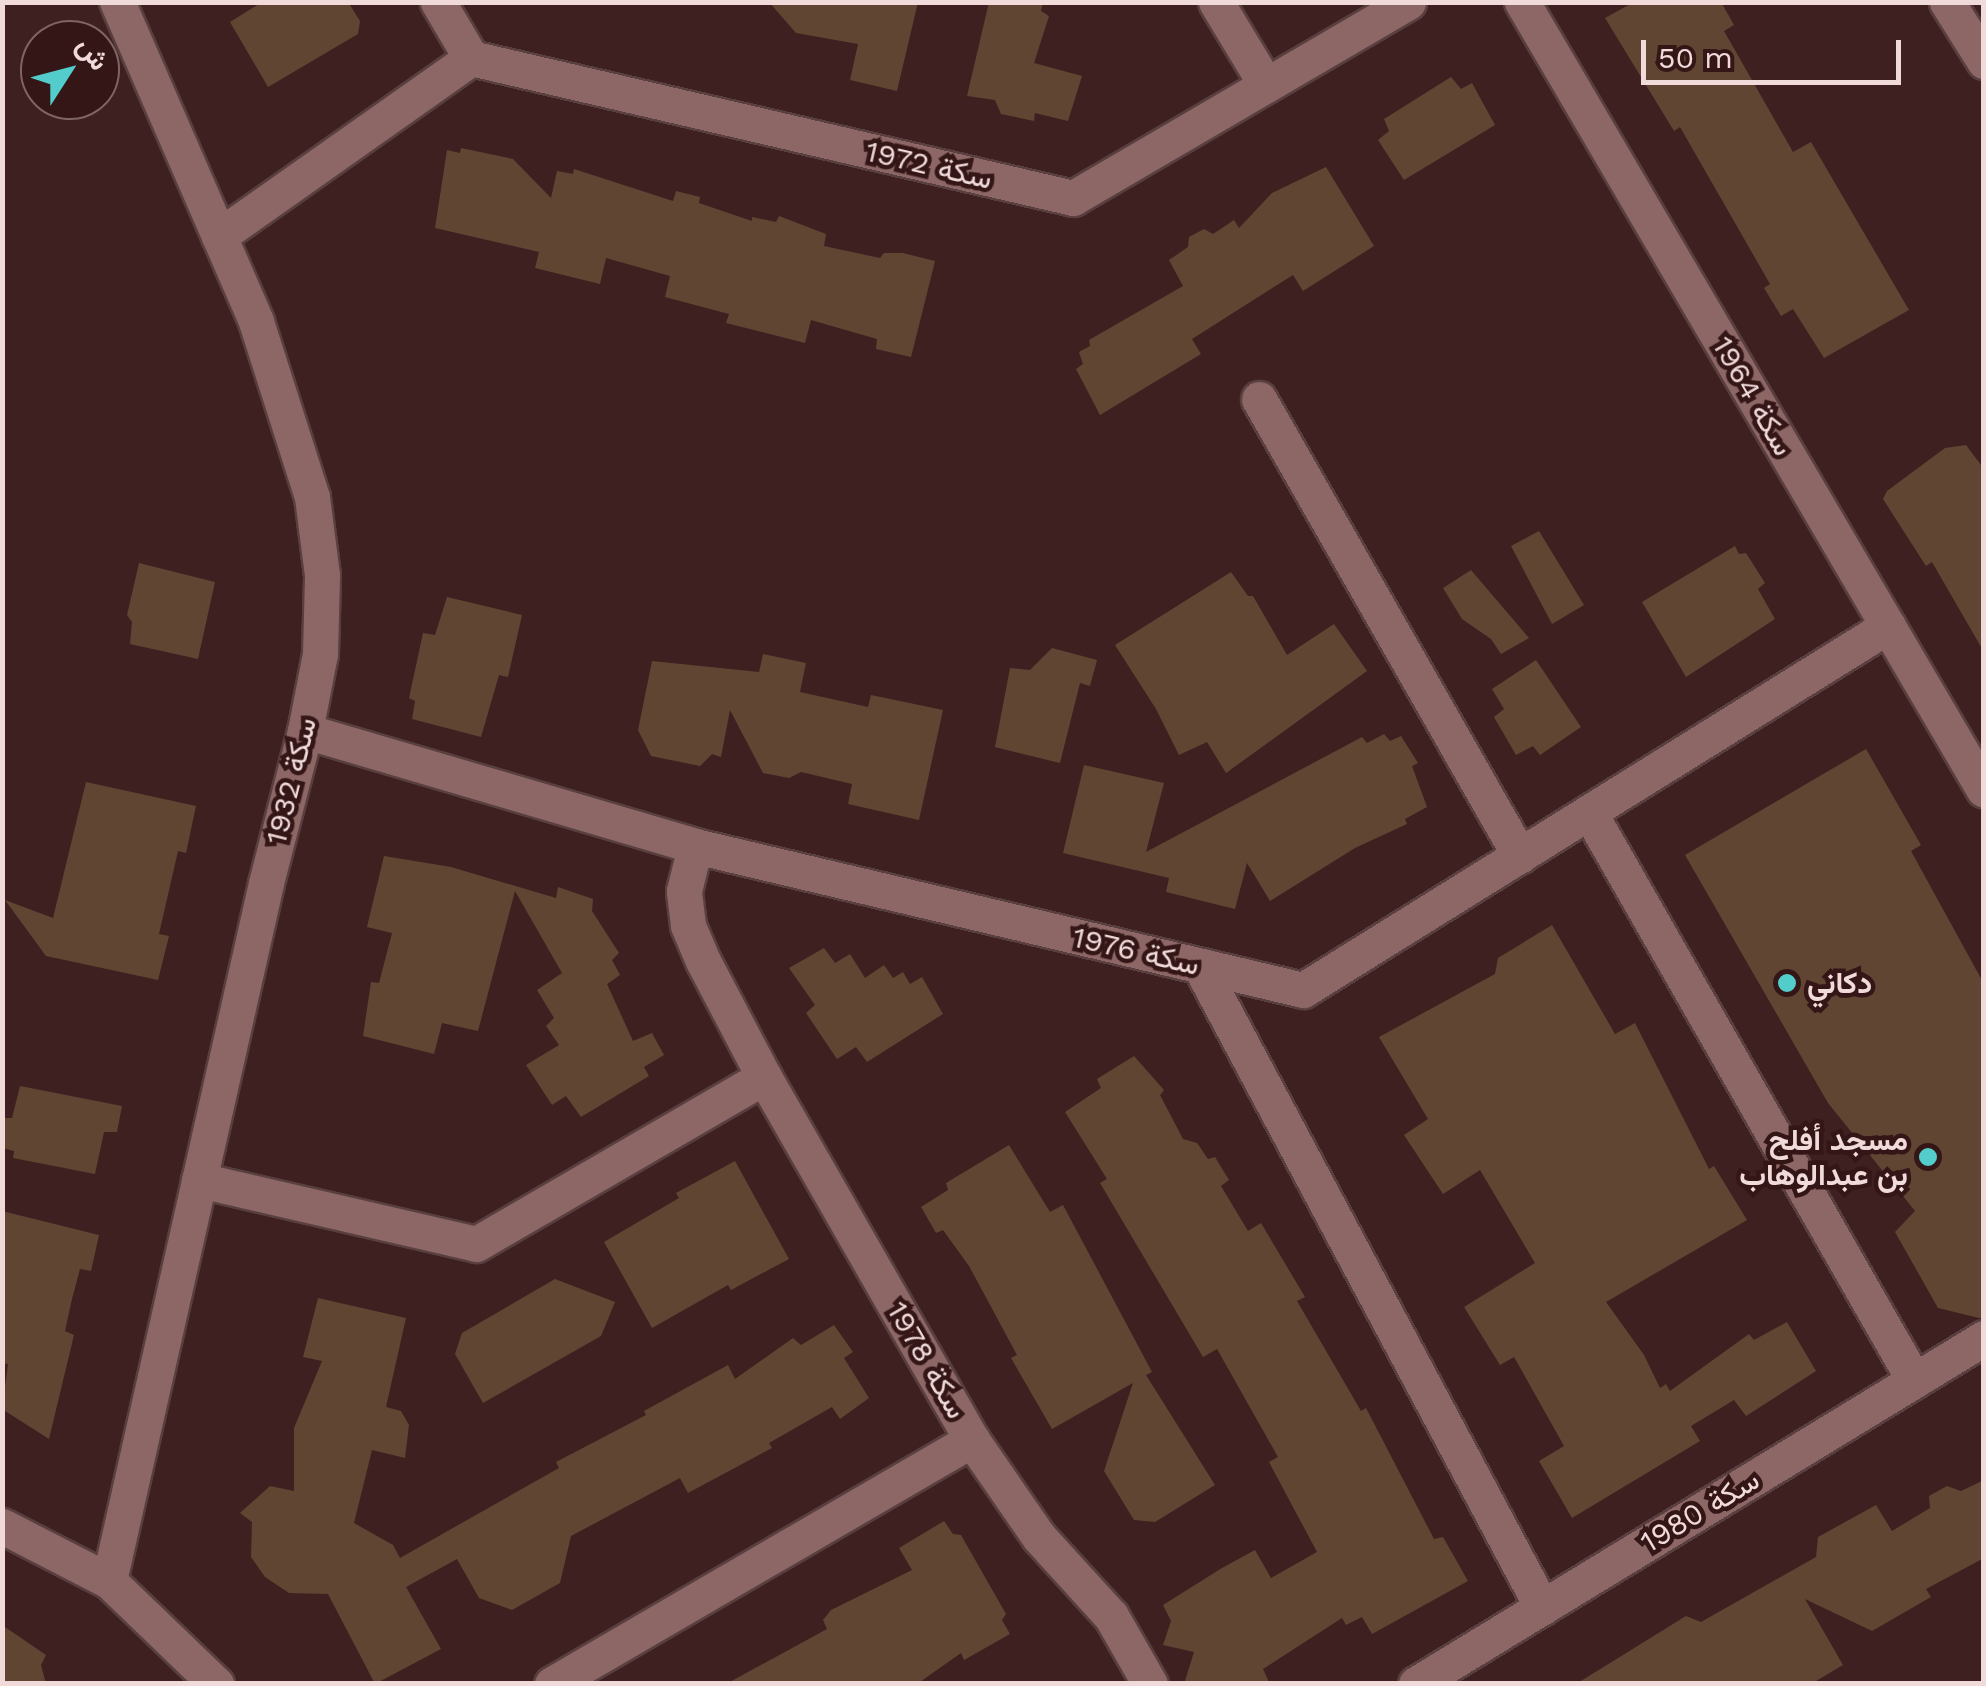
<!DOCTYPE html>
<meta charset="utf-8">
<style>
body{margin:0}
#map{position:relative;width:1986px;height:1686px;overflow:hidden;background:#3f2020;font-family:"Work Sans",Vazirmatn,sans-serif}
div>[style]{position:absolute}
.building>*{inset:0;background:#604532}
.roads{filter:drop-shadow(2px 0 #593f3f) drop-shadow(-2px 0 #593f3f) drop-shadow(0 2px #593f3f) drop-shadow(0 -2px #593f3f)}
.minor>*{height:35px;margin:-17.5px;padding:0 17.5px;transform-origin:17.5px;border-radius:17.5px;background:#8c6766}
.dots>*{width:28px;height:28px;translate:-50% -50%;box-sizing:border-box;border:5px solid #341617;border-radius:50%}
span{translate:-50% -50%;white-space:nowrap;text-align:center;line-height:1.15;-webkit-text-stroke:9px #341617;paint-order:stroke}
.street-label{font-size:30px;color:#f0dada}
.poi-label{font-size:30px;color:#f0dada;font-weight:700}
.left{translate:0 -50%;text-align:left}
.right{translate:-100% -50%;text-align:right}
.frame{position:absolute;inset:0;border:5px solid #f0dada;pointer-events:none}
.north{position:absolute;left:20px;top:20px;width:100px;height:100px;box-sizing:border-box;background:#341617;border:2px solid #7f6465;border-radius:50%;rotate:54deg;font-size:28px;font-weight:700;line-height:40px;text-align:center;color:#f0dada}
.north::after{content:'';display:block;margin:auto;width:35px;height:45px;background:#53cdcb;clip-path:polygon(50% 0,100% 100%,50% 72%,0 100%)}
.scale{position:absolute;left:1641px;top:40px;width:260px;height:45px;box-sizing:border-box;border:5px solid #f0dada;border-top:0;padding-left:12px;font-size:30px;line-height:35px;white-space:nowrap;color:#f0dada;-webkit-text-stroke:8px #341617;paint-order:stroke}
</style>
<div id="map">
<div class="building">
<div style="clip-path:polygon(262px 2px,348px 2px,360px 21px,358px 34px,268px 87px,230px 22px)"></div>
<div style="clip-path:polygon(769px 2px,918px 2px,897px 91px,850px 80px,858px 44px,796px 33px)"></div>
<div style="clip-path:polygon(989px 2px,1043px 2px,1041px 11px,1049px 16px,1034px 63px,1082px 76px,1068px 121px,1035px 113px,1034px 121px,1001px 114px,995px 100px,967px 96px)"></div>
<div style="clip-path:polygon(1634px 2px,1721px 2px,1734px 25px,1724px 31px,1793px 152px,1811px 142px,1909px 310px,1824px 358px,1793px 309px,1781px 316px,1764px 288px,1770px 284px,1680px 127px,1674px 131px,1605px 18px)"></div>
<div style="clip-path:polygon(1451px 77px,1461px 89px,1472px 83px,1495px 125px,1404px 180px,1378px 140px,1389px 131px,1384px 119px)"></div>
<div style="clip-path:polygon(461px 148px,513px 159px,551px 198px,557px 171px,573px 174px,574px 169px,673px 201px,676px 191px,700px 197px,699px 203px,752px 221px,752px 217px,776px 222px,779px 216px,826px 234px,824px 246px,880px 258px,884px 253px,903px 253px,935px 261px,911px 357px,876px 349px,877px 339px,811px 320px,805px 343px,726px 323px,729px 314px,665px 297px,670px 276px,606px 258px,600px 284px,535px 268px,539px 252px,435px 228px,447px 150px,460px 153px)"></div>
<div style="clip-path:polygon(1326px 167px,1374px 246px,1303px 291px,1293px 275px,1192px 339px,1201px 354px,1100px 415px,1076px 369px,1083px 364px,1079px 352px,1090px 346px,1089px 340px,1183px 286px,1169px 260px,1188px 247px,1189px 237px,1204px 229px,1213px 234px,1234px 220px,1239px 228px,1272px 193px)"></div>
<div style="clip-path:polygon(1966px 445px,1984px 469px,1984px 652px,1932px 562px,1926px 566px,1883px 499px,1887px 491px,1945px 448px)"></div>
<div style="clip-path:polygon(1539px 531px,1584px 605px,1552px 624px,1511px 546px)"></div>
<div style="clip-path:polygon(1735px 546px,1739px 554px,1746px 553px,1765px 583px,1758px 589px,1775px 619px,1686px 677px,1642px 602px)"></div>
<div style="clip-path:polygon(139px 563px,215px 582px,198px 659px,130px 644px,132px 622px,127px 615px)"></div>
<div style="clip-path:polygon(1471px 570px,1529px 638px,1501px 654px,1491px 639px,1462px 619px,1443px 588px)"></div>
<div style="clip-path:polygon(1231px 572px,1248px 596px,1253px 596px,1287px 655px,1334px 624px,1367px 671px,1226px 773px,1207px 742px,1179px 755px,1156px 709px,1115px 645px)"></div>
<div style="clip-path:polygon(447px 597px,522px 615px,508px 677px,499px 675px,481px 737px,412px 719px,415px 701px,409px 698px,423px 633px,435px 635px)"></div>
<div style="clip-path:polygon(1052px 648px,1097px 660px,1090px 686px,1080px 683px,1060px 763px,995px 747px,1010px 668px,1030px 670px)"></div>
<div style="clip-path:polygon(763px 654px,806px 663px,800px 692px,868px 707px,871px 695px,943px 710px,919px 820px,848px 804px,852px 784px,801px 772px,789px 778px,763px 773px,730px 710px,721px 757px,712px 754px,700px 766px,651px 756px,638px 730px,652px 661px,759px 672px)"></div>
<div style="clip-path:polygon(1536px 660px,1581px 727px,1540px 755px,1533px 746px,1516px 755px,1494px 717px,1504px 709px,1492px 689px)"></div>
<div style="clip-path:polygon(1384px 734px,1390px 741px,1401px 736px,1418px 763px,1412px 766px,1427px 807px,1405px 819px,1407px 824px,1355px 848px,1270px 901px,1247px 863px,1235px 909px,1166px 892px,1169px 878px,1063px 853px,1084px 765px,1164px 783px,1146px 852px,1362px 737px,1367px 743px)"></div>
<div style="clip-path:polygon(1866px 749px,1921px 845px,1911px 851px,1984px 984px,1984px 1317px,1979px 1318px,1938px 1308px,1895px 1232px,1915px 1211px,1828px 1103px,1685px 855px)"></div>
<div style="clip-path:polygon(86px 782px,196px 806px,186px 853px,178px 851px,159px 934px,169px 936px,158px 980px,46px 956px,5px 900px,53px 918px)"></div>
<div style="clip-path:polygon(384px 856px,451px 867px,556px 898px,558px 887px,593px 899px,592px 911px,619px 953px,612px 960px,620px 975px,607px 984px,633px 1041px,652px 1033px,664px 1055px,644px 1067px,649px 1076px,581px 1117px,566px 1096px,552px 1105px,526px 1065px,559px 1045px,546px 1026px,554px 1018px,537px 990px,562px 973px,515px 891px,478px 1031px,442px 1023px,434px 1054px,363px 1036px,371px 982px,379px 983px,392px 933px,367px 927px)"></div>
<div style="clip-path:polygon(1552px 925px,1615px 1034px,1635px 1023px,1709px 1169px,1714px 1166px,1747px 1220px,1606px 1302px,1644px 1355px,1660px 1388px,1666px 1384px,1670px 1391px,1749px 1334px,1754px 1340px,1787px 1322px,1816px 1371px,1746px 1416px,1734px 1400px,1691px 1426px,1700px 1441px,1572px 1518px,1539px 1461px,1564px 1446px,1514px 1357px,1500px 1365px,1464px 1307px,1535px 1263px,1480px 1170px,1443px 1194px,1404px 1135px,1428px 1119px,1379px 1037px,1495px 974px,1498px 958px)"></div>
<div style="clip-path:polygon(824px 948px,835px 963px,850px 954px,865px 978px,884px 965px,893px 978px,903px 972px,910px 984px,922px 977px,943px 1014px,867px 1062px,856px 1047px,837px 1059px,806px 1013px,815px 1005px,789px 968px)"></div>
<div style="clip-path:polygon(1134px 1056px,1164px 1090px,1160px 1095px,1183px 1139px,1197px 1143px,1208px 1159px,1215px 1157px,1229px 1180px,1221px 1186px,1248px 1231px,1261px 1223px,1305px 1297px,1297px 1301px,1361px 1411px,1366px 1408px,1434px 1539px,1443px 1537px,1468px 1581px,1372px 1634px,1362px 1617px,1346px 1625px,1342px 1618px,1263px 1669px,1270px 1684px,1184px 1684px,1194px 1652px,1163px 1645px,1171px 1621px,1163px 1605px,1222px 1568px,1255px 1550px,1271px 1578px,1317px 1552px,1269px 1462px,1278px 1457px,1217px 1349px,1203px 1357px,1100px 1183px,1107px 1179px,1065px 1112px,1101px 1088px,1097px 1079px)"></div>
<div style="clip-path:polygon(20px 1086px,122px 1106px,117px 1132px,104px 1132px,95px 1174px,13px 1158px,14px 1151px,2px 1148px,2px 1118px,12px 1118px)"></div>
<div style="clip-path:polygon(1009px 1145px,1050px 1212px,1063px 1205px,1152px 1372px,1146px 1375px,1215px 1485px,1155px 1522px,1134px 1520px,1104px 1471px,1133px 1383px,1052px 1429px,1011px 1358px,1017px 1355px,969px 1266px,943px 1230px,936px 1233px,921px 1207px,948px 1190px,946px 1183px)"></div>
<div style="clip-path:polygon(735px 1161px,789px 1259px,731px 1290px,728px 1285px,652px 1328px,604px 1242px,679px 1198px,676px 1193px)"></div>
<div style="clip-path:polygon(2px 1211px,99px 1235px,91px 1271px,80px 1269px,72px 1299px,65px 1331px,74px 1335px,49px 1439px,2px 1409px,8px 1364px,2px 1363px)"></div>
<div style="clip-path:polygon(555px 1279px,615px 1302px,601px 1336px,483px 1403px,455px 1354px,462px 1333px)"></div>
<div style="clip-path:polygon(318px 1298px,406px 1318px,386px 1407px,401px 1411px,409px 1425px,405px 1458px,372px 1450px,354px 1523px,393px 1545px,400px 1558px,559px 1468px,556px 1462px,646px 1415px,644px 1411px,728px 1365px,735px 1379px,793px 1338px,801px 1345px,834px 1325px,853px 1352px,844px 1358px,869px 1398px,840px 1419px,832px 1407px,769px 1443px,772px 1448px,688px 1493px,680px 1478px,571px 1536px,560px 1583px,512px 1610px,479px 1598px,457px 1559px,406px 1587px,441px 1649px,375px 1684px,328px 1594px,289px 1593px,265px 1577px,251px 1557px,252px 1522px,240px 1513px,270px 1486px,294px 1491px,294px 1428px,322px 1361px,303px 1357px)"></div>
<div style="clip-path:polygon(1984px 1480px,1984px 1558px,1926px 1589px,1931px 1597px,1872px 1631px,1805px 1599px,1843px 1665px,1811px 1684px,1576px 1684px,1686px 1616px,1701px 1622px,1816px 1557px,1818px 1537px,1876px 1505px,1892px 1531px,1930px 1508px,1929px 1496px,1947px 1486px,1961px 1491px)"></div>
<div style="clip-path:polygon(944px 1521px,953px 1534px,961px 1535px,1006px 1614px,1002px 1620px,1010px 1634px,964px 1660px,961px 1653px,917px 1684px,726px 1684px,827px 1629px,823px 1620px,831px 1610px,912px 1570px,899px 1548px)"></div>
<div style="clip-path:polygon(2px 1625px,46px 1655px,41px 1665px,46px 1684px,2px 1684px)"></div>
</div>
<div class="roads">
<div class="minor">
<div style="left:438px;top:2px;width:65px;rotate:59.5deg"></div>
<div style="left:471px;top:58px;width:618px;rotate:13.09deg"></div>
<div style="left:1073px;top:198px;width:388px;rotate:-30.3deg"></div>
<div style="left:1216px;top:2px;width:97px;rotate:58.9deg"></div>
<div style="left:1522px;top:2px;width:913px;rotate:59.62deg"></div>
<div style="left:1947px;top:2px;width:70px;rotate:57.9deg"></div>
<div style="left:219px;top:236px;width:309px;rotate:-35.2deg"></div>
<div style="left:1259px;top:399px;width:526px;rotate:60.27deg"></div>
<div style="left:305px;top:731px;width:407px;rotate:16.4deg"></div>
<div style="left:695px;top:846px;width:625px;rotate:13.32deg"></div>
<div style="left:1303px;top:990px;width:689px;rotate:-31.89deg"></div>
<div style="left:1589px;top:812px;width:654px;rotate:60.22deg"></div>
<div style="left:1200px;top:966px;width:727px;rotate:61.92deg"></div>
<div style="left:199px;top:1180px;width:284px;rotate:13deg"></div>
<div style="left:476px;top:1244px;width:333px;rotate:-30.1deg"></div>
<div style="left:972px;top:1440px;width:118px;rotate:55.4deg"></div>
<div style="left:1039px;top:1537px;width:107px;rotate:47.7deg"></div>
<div style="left:1111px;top:1616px;width:78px;rotate:60.2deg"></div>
<div style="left:2px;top:1526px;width:120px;rotate:27.2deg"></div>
<div style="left:109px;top:1581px;width:149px;rotate:43.9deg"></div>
<div style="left:109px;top:1581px;width:715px;rotate:-77.32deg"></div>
<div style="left:266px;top:883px;width:157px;rotate:-75.6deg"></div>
<div style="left:305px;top:731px;width:78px;rotate:-79deg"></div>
<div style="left:320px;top:654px;width:79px;rotate:-88.5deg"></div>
<div style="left:322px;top:575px;width:79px;rotate:-97.3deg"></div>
<div style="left:312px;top:497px;width:185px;rotate:-107.7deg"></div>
<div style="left:256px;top:321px;width:348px;rotate:-113.5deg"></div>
<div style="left:552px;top:1684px;width:486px;rotate:-30.2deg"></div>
<div style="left:972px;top:1440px;width:418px;rotate:-119.8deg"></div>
<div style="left:764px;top:1077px;width:131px;rotate:-117.7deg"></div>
<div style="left:703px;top:961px;width:39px;rotate:-113deg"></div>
<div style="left:688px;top:925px;width:34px;rotate:-97deg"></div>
<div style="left:684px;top:891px;width:46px;rotate:-76.3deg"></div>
<div style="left:1416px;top:1684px;width:665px;rotate:-31.35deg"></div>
</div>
</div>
<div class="dots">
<div style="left:1787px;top:983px;background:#53cdcb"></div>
<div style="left:1928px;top:1157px;background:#53cdcb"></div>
</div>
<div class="street-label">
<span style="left:929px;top:165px;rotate:13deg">سكة 1972</span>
<span style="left:1753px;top:396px;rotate:60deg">سكة 1964</span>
<span style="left:291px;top:781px;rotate:-76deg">سكة 1932</span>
<span style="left:1136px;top:951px;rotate:13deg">سكة 1976</span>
<span style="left:927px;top:1360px;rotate:60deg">سكة 1978</span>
<span style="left:1700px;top:1511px;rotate:-31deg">سكة 1980</span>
</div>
<div class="poi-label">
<span class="left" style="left:1807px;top:983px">دكاني</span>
<span class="right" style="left:1908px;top:1157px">مسجد أفلح<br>بن عبدالوهاب</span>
</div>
<div class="frame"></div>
<div class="north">ش</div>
<div class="scale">50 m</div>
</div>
